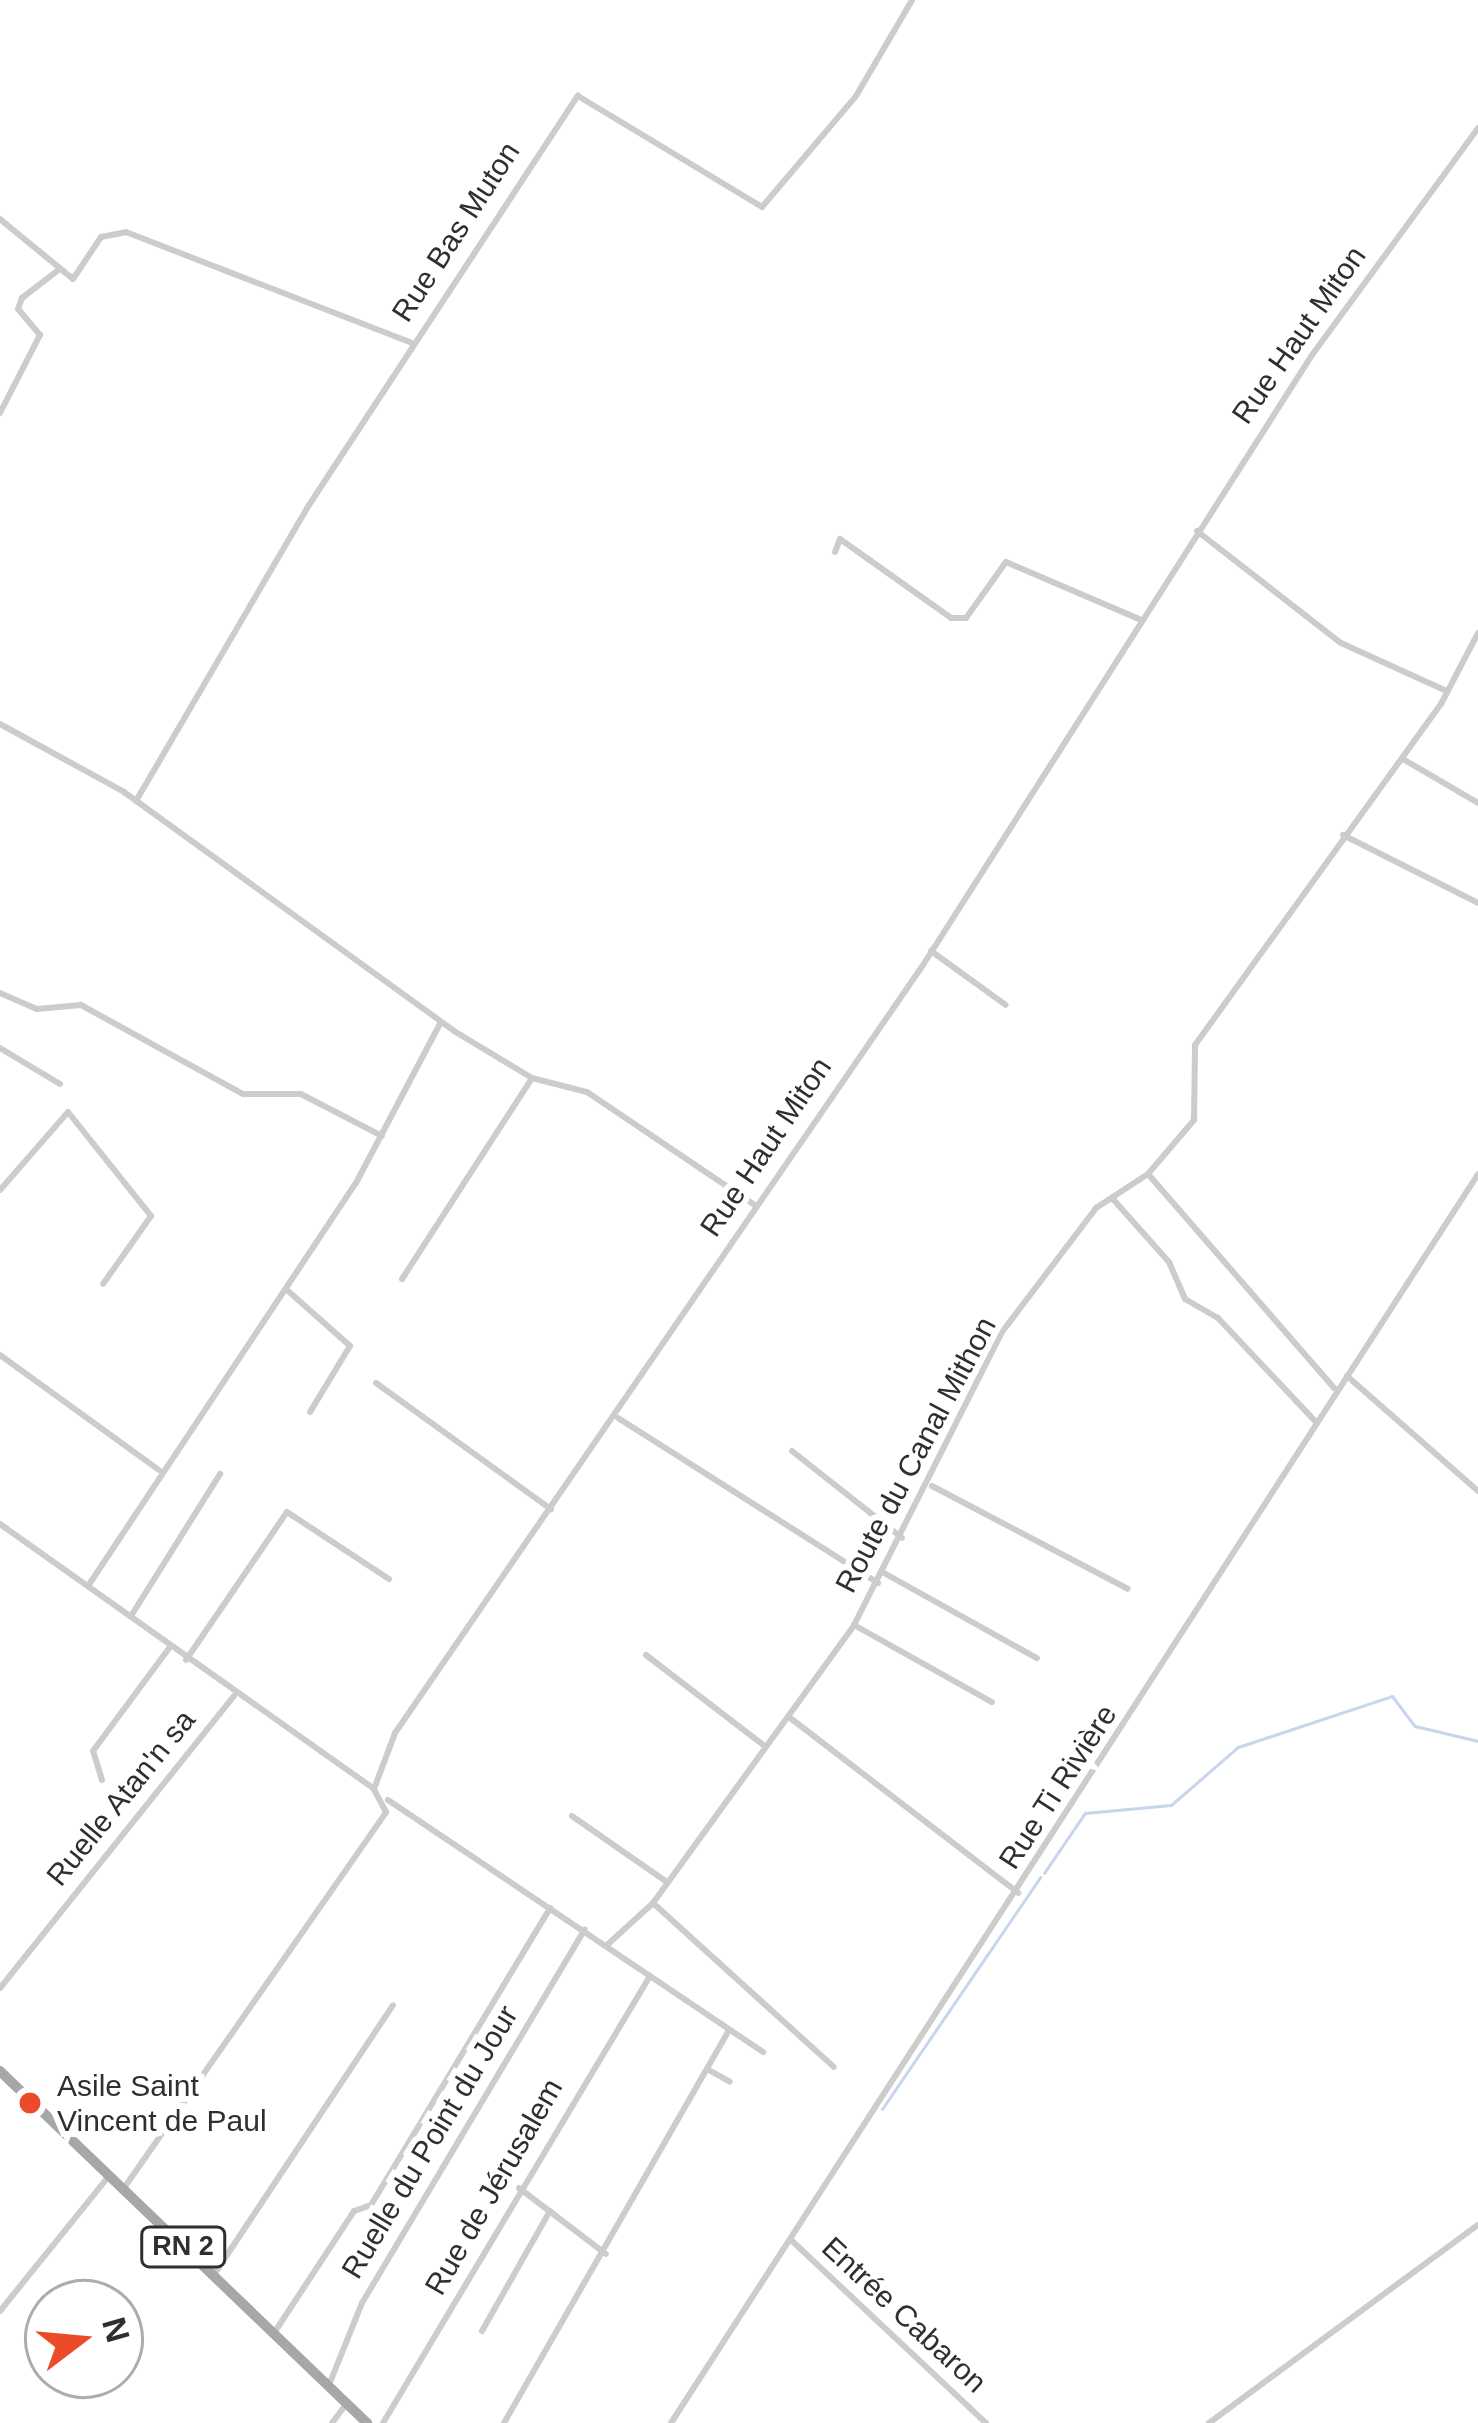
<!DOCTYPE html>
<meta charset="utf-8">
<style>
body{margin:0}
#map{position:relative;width:1478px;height:2423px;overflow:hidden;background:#fff;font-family:Helvetica,sans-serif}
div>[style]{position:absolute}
.stream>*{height:3px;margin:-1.5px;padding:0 1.5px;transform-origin:1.5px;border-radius:1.5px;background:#c7d5ed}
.minor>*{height:6px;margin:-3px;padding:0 3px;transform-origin:3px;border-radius:3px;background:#ccc}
.primary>*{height:10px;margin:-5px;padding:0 5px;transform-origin:5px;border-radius:5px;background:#a7a7a7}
.dots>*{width:33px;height:33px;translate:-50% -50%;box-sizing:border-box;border:6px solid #fff;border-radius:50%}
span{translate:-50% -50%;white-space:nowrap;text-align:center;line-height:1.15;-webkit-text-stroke:12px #fff;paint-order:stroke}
.shield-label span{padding:3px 9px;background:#fff;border:3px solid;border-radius:9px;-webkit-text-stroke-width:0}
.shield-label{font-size:27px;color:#2f2f2f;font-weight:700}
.street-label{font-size:30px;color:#2f2f2f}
.poi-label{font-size:30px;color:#2f2f2f}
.left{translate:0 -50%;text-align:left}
.north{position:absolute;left:24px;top:2279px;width:120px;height:120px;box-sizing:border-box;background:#fff;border:3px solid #acacac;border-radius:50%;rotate:74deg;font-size:33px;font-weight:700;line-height:48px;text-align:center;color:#2f2f2f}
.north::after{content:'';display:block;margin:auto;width:42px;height:54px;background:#ec4b2a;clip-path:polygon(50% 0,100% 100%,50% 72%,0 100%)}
</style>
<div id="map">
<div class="stream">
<div style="left:1044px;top:1873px;width:73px;rotate:-55.7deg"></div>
<div style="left:1085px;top:1813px;width:86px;rotate:-5.3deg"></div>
<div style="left:1171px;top:1805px;width:89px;rotate:-40.9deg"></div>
<div style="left:1238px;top:1747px;width:162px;rotate:-18.3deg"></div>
<div style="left:1392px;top:1696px;width:38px;rotate:53deg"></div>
<div style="left:1415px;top:1726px;width:65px;rotate:13.4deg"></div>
<div style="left:882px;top:2109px;width:281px;rotate:-55.7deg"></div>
</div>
<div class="minor">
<div style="left:0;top:219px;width:94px;rotate:39.4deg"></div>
<div style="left:73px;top:279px;width:50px;rotate:-56.3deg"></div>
<div style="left:101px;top:237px;width:25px;rotate:-11deg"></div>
<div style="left:126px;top:232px;width:307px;rotate:21.2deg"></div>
<div style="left:0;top:413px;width:88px;rotate:-62.9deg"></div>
<div style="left:40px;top:335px;width:34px;rotate:-130deg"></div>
<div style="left:18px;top:309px;width:12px;rotate:-70deg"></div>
<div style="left:22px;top:298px;width:44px;rotate:-37.6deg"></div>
<div style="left:1197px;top:531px;width:182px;rotate:37.9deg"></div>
<div style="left:1341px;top:643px;width:116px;rotate:24.4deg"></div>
<div style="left:835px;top:552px;width:14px;rotate:-69deg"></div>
<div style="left:840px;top:539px;width:136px;rotate:35.4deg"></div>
<div style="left:951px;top:618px;width:15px"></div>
<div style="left:966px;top:618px;width:69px;rotate:-54.5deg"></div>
<div style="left:1006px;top:562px;width:145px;rotate:23.2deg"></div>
<div style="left:0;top:724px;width:141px;rotate:28.7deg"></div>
<div style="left:124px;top:792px;width:407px;rotate:35.9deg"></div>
<div style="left:454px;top:1031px;width:91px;rotate:31.1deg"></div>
<div style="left:532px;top:1078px;width:57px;rotate:14.3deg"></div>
<div style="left:587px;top:1092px;width:204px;rotate:34deg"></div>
<div style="left:1403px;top:759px;width:87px;rotate:30.4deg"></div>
<div style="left:136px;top:801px;width:343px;rotate:-59.7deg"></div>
<div style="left:309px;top:505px;width:490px;rotate:-56.7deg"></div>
<div style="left:578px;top:96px;width:215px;rotate:31.1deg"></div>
<div style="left:762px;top:207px;width:145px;rotate:-49.7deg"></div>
<div style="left:856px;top:96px;width:111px;rotate:-59.7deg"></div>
<div style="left:1343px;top:835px;width:151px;rotate:26.7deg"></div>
<div style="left:931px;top:951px;width:92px;rotate:35.8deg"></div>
<div style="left:0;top:993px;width:40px;rotate:23.4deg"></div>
<div style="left:37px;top:1009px;width:44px;rotate:-5.2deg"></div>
<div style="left:81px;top:1005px;width:185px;rotate:28.8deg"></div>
<div style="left:243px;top:1094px;width:58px"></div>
<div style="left:301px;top:1094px;width:91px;rotate:27.4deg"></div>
<div style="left:0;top:1048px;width:70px;rotate:31deg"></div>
<div style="left:1148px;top:1174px;width:284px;rotate:49deg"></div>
<div style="left:0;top:1190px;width:103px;rotate:-48.9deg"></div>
<div style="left:68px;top:1112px;width:133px;rotate:51.4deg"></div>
<div style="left:151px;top:1216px;width:83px;rotate:125.2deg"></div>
<div style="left:1112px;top:1198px;width:86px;rotate:48.3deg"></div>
<div style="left:1169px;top:1262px;width:40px;rotate:66.6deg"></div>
<div style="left:1185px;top:1299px;width:38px;rotate:30deg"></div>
<div style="left:1218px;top:1318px;width:143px;rotate:46.7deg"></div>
<div style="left:402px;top:1279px;width:239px;rotate:-57.1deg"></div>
<div style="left:287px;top:1290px;width:84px;rotate:41.6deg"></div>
<div style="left:350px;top:1346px;width:77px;rotate:121.2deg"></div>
<div style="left:0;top:1355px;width:196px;rotate:35.9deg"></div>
<div style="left:1347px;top:1376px;width:174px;rotate:41.3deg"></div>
<div style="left:376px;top:1383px;width:216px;rotate:35.8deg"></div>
<div style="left:618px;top:1418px;width:308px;rotate:32.4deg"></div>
<div style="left:792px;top:1451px;width:140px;rotate:38.3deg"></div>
<div style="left:932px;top:1486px;width:221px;rotate:27.7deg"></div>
<div style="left:0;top:1524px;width:458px;rotate:35.3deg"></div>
<div style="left:884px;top:1573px;width:175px;rotate:29.1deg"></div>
<div style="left:88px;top:1586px;width:484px;rotate:-56.4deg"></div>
<div style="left:356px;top:1183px;width:182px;rotate:-62.2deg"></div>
<div style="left:131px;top:1616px;width:168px;rotate:-57.9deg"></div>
<div style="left:854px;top:1625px;width:158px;rotate:29.2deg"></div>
<div style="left:646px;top:1655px;width:151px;rotate:37.5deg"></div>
<div style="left:186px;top:1660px;width:179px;rotate:-55.7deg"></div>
<div style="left:287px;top:1512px;width:122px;rotate:33.3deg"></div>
<div style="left:789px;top:1717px;width:289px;rotate:37.5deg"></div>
<div style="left:102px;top:1780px;width:30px;rotate:-107deg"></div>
<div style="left:93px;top:1751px;width:129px;rotate:-53.5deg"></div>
<div style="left:388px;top:1800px;width:452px;rotate:33.9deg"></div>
<div style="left:572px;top:1816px;width:116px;rotate:34.8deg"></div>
<div style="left:653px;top:1903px;width:244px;rotate:42.2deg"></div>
<div style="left:607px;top:1945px;width:62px;rotate:-42.4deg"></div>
<div style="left:653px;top:1903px;width:343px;rotate:-54.1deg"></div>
<div style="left:854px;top:1625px;width:328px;rotate:-63.2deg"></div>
<div style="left:1002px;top:1332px;width:156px;rotate:-52.8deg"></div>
<div style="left:1096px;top:1208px;width:62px;rotate:-33.2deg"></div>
<div style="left:1148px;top:1174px;width:71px;rotate:-49.6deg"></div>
<div style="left:1194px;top:1120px;width:75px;rotate:-89.2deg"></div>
<div style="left:1195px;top:1045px;width:420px;rotate:-54.2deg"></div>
<div style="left:1441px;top:704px;width:80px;rotate:-62.5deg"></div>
<div style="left:0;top:1988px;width:374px;rotate:-51.3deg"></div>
<div style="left:707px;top:2069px;width:26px;rotate:29deg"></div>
<div style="left:124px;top:2188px;width:458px;rotate:-55.1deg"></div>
<div style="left:386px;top:1812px;width:26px;rotate:-118deg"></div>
<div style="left:374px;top:1789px;width:60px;rotate:-69.4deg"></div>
<div style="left:395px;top:1733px;width:932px;rotate:-55.49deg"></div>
<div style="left:923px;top:965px;width:723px;rotate:-57.47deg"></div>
<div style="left:1312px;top:355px;width:281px;rotate:-53.8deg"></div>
<div style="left:519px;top:2188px;width:109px;rotate:37.2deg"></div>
<div style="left:790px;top:2239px;width:269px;rotate:43.2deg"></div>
<div style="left:213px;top:2276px;width:325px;rotate:-56.4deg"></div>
<div style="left:0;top:2311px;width:174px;rotate:-51.1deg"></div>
<div style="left:482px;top:2331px;width:138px;rotate:-60.5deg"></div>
<div style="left:274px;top:2333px;width:146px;rotate:-56.7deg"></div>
<div style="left:354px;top:2211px;width:18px;rotate:-19deg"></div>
<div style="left:371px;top:2205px;width:347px;rotate:-58.9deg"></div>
<div style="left:329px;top:2385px;width:88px;rotate:-68.1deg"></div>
<div style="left:362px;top:2303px;width:435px;rotate:-59.2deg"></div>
<div style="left:332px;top:2423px;width:25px;rotate:-53deg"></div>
<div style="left:383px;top:2423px;width:521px;rotate:-59.15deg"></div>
<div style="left:504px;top:2423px;width:453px;rotate:-60.2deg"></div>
<div style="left:671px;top:2423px;width:1487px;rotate:-57.13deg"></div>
<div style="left:1209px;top:2423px;width:334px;rotate:-36.4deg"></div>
</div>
<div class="primary">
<div style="left:0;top:2071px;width:509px;rotate:43.8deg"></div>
</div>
<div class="dots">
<div style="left:30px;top:2103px;background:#ec4b2a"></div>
</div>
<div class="shield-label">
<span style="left:183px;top:2247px">RN 2</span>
</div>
<div class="street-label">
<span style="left:456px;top:232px;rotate:-57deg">Rue Bas Muton</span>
<span style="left:1299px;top:335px;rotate:-55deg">Rue Haut Miton</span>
<span style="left:766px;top:1147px;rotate:-56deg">Rue Haut Miton</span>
<span style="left:916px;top:1455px;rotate:-62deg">Route du Canal Mithon</span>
<span style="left:1058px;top:1787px;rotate:-57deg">Rue Ti Rivière</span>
<span style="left:121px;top:1798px;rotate:-51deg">Ruelle Atan'n sa</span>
<span style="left:430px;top:2142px;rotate:-59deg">Ruelle du Point du Jour</span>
<span style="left:494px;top:2187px;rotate:-60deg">Rue de Jérusalem</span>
<span style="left:904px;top:2315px;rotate:43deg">Entrée Cabaron</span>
</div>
<div class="poi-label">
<span class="left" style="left:57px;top:2103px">Asile Saint<br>Vincent de Paul</span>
</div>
<div class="north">N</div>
</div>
